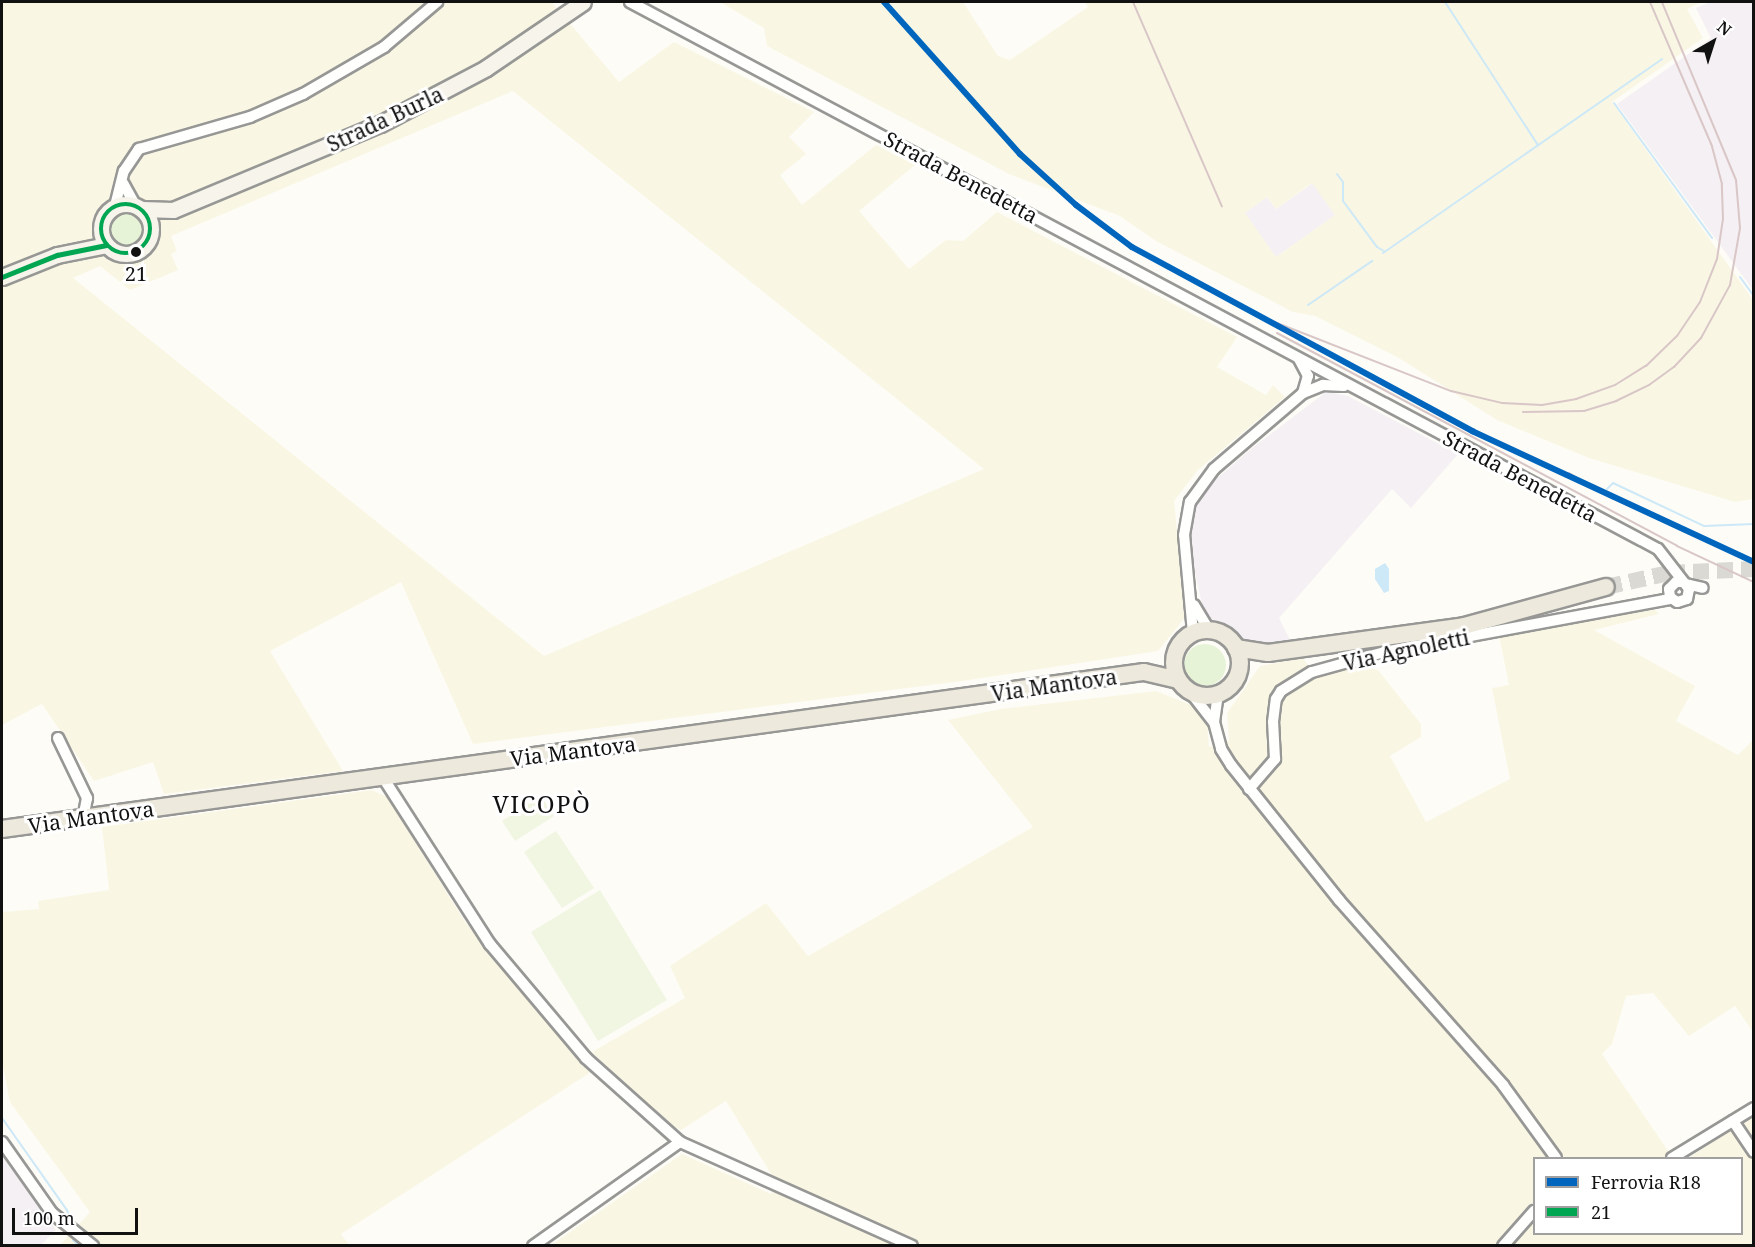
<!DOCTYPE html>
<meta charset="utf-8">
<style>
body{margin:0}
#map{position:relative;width:1755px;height:1247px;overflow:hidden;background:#fdfcf7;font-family:"Noto Serif",serif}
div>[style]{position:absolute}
.industrial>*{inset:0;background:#f5f0f3}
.farmland>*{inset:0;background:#f9f7e4}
.green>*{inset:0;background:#e7f3d7}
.round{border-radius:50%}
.pitch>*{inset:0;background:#f0f6e1}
.water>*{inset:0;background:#cde8f7}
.stream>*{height:2px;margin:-1px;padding:0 1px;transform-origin:1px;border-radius:1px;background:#cde8f7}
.primary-tunnel>*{height:16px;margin-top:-8px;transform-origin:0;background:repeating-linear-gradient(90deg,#dad9d4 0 16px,transparent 0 24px)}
.roads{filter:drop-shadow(2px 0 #979795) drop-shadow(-2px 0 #979795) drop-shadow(0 2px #979795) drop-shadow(0 -2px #979795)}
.street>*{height:10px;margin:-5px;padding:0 5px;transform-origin:5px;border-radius:5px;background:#fffffe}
.secondary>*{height:15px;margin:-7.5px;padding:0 7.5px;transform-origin:7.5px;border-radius:7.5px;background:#f6f4eb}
.secondary>.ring{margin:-7.5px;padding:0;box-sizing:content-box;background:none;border:15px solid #f6f4eb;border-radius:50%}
.primary>*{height:16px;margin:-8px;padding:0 8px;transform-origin:8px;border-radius:8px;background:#ede9dc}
.primary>.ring{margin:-8px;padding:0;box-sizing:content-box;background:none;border:16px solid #ede9dc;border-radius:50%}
.rail>*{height:2px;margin:-1px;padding:0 1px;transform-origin:1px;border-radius:1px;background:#d9c6c7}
.bus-1>*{height:4.5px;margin:-2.25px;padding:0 2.25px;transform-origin:2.25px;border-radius:2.25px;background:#00a651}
.bus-1>.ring{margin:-2.25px;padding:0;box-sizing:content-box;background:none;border:4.5px solid #00a651;border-radius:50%}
.rail-1>*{height:6px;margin:-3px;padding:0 3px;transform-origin:3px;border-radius:3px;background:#0065bd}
.dots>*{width:16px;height:16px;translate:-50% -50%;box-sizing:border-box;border:3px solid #fff;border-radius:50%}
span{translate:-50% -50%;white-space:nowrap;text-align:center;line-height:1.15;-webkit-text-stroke:6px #fff;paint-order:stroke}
.bus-label{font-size:20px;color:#111}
.street-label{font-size:21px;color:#111}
.quarter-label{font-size:24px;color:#111;letter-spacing:1.5px}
.frame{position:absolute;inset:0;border:3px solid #111;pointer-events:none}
.legend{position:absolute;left:1533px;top:1157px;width:210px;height:78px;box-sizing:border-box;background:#fff;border:2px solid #a0a0a0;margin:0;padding:8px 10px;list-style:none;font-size:18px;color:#111}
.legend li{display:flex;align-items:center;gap:12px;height:30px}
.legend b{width:30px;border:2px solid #a0a0a0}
.north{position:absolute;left:1683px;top:12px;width:60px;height:60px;-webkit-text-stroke:4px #fff;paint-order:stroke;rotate:39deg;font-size:16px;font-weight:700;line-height:24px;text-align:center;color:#111}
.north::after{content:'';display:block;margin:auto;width:21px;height:27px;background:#111;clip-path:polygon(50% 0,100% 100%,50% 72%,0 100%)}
.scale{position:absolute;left:12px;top:1208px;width:126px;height:27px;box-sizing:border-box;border:3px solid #111;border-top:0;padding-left:8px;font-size:18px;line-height:21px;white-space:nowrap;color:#111;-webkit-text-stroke:4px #fff;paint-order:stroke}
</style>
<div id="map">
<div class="industrial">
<div style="clip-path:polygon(1711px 2px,1753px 2px,1753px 290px,1617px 104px,1711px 38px,1696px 8px)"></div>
<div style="clip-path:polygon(1313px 183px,1336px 215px,1276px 257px,1244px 213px,1267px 197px,1276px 209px)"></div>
<div style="clip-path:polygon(1326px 392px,1348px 396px,1458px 454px,1411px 508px,1392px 489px,1279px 618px,1291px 642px,1264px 649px,1240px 642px,1205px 617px,1192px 560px,1190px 527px,1199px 494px,1252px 448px)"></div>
<div style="clip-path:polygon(2px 1156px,56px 1230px,41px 1245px,2px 1245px)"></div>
</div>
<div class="farmland">
<div style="clip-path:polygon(evenodd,2px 2px,552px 2px,619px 82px,674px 42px,814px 112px,789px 137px,806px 154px,780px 175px,802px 205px,876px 145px,915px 165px,859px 211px,909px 269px,946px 240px,963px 241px,997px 212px,1237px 337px,1217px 367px,1266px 395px,1273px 385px,1285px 397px,1198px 470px,1174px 501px,1186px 616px,1158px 651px,962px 681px,473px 744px,401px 582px,270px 651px,343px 771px,164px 794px,153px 762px,94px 781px,42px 704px,2px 725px,2px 2px,513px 91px,984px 469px,544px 656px,73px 278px,100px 266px,130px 290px,178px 270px,171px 254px,177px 251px,171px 236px,513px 91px)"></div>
<div style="clip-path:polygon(evenodd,720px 2px,963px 2px,998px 56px,1010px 60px,1088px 7px,1085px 2px,1701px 2px,1687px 9px,1703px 38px,1612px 102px,1753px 300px,1753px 499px,1735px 502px,1589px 458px,1497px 420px,1399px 358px,1315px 316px,1293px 312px,1156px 241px,1120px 216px,1009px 174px,767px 46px,764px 28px,720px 2px,1312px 183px,1335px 215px,1276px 257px,1245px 213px,1267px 197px,1276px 209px,1312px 183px)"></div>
<div style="clip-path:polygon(1653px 608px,1659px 614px,1594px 630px,1695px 686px,1676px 721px,1738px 755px,1753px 740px,1753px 1032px,1735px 1006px,1689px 1036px,1653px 993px,1626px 996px,1612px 1044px,1602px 1054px,1673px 1158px,1534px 1158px,1534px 1234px,1742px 1234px,1742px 1158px,1688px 1158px,1753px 1116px,1753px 1245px,550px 1246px,682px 1154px,771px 1194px,776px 1182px,726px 1101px,681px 1130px,670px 1125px,592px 1052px,685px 998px,670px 966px,766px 903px,808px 956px,1033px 827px,948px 720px,1001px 709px,1156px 691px,1196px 707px,1207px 722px,1209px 747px,1229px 741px,1227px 713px,1260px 666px,1303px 658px,1315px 677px,1357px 665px,1378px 670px,1421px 724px,1421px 737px,1390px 756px,1426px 822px,1510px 779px,1492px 688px,1509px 685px,1499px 635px)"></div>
<div style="clip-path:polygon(372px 790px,387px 797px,465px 922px,591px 1072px,341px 1234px,349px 1245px,60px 1245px,90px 1212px,10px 1102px,2px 1062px,2px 912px,39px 909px,38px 901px,109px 890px,102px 827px)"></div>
</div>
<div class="green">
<div class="round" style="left:110px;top:213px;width:32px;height:32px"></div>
<div class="round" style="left:1184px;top:644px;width:42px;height:42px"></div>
</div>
<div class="pitch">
<div style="clip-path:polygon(541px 796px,554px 816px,515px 841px,502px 821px)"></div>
<div style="clip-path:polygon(556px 831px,594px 888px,562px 908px,524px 852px)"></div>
<div style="clip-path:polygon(600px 890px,667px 1000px,598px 1041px,531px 932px)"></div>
</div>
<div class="water">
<div style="clip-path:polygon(1385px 563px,1389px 569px,1389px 591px,1384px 593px,1375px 579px,1375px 569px)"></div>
</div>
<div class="stream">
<div style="left:1445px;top:2px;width:171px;rotate:57deg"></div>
<div style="left:1614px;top:103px;width:167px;rotate:54deg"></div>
<div style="left:1337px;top:174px;width:10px;rotate:53deg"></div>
<div style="left:1343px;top:182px;width:19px;rotate:90deg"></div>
<div style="left:1343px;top:201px;width:57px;rotate:53.5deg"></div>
<div style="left:1377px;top:247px;width:8px;rotate:30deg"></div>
<div style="left:1383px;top:253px;width:340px;rotate:-34.8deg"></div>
<div style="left:1740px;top:277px;width:24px;rotate:54deg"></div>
<div style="left:1308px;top:305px;width:78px;rotate:-34.5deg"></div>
<div style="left:1607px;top:489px;width:8px;rotate:-45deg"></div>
<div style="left:1613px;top:483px;width:101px;rotate:25.3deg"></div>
<div style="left:1704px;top:526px;width:50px;rotate:-2.3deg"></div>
<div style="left:2px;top:1118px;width:113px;rotate:54.8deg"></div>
<div style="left:67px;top:1210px;width:11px;rotate:68deg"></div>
<div style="left:73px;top:1240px;width:8px;rotate:45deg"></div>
</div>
<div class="primary-tunnel">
<div style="left:1606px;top:587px;width:65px;rotate:-12.5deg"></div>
<div style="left:1669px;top:573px;width:85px;rotate:-2.7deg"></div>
</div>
<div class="roads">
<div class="street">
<div style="left:630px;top:2px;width:1164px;rotate:28.02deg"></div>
<div style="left:1658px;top:549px;width:51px;rotate:52.2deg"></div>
<div style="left:1689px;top:589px;width:10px;rotate:101deg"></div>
<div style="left:1687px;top:599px;width:10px;rotate:163deg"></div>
<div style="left:1677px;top:602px;width:9px;rotate:-144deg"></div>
<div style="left:1670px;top:597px;width:8px;rotate:-97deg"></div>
<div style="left:1669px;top:589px;width:10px;rotate:-45deg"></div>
<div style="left:1676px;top:582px;width:7px"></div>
<div style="left:123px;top:183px;width:26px;rotate:61deg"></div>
<div style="left:115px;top:206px;width:36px;rotate:-76deg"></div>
<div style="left:124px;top:171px;width:27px;rotate:-56deg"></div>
<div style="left:139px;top:149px;width:116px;rotate:-16.1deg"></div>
<div style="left:250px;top:117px;width:58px;rotate:-23.5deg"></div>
<div style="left:303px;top:94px;width:94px;rotate:-30.1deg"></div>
<div style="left:384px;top:47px;width:70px;rotate:-40.3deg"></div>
<div style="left:1303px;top:393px;width:22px;rotate:-22deg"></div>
<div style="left:1323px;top:385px;width:21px;rotate:3deg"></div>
<div style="left:1686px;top:584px;width:17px;rotate:13deg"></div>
<div style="left:1194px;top:605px;width:29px;rotate:59deg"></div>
<div style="left:1193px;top:633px;width:98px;rotate:-95.2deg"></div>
<div style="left:1184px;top:535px;width:34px;rotate:-80deg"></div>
<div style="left:1190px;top:502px;width:41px;rotate:-54deg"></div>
<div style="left:1214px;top:469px;width:117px;rotate:-40.5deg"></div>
<div style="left:1303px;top:393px;width:18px;rotate:-74deg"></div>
<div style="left:1308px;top:376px;width:19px;rotate:-118deg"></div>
<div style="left:1191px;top:693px;width:37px;rotate:52deg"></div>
<div style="left:1214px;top:722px;width:28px;rotate:75deg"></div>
<div style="left:1221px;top:749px;width:19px;rotate:58deg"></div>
<div style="left:1231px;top:765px;width:173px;rotate:51.3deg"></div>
<div style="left:1339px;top:900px;width:247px;rotate:48.4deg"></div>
<div style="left:1503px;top:1085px;width:90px;rotate:54deg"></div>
<div style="left:1214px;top:722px;width:28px;rotate:-82deg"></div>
<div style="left:58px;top:738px;width:67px;rotate:64.2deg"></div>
<div style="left:87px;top:798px;width:20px;rotate:101deg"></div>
<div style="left:382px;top:776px;width:200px;rotate:57.3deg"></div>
<div style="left:490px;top:944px;width:149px;rotate:49.9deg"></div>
<div style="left:586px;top:1058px;width:126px;rotate:41.8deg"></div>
<div style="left:680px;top:1142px;width:254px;rotate:24.1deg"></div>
<div style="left:1249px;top:789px;width:40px;rotate:-49deg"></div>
<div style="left:1275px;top:759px;width:37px;rotate:-93deg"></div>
<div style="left:1273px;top:722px;width:23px;rotate:-83deg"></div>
<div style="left:1276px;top:699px;width:9px;rotate:-58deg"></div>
<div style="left:1281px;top:691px;width:36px;rotate:-32deg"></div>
<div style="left:1312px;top:672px;width:75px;rotate:-15.5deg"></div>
<div style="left:1384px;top:652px;width:292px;rotate:-10.5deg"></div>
<div style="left:1733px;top:1121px;width:37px;rotate:56deg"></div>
<div style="left:2px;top:1142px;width:87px;rotate:54.8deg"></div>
<div style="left:52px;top:1213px;width:53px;rotate:38.8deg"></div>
<div style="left:1672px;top:1158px;width:96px;rotate:-31.4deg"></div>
<div style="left:533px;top:1246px;width:180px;rotate:-35.3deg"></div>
<div style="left:1503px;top:1246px;width:47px;rotate:-48.5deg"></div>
</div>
<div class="secondary">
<div class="ring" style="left:101px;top:204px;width:35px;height:35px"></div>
<div style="left:142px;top:209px;width:31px;rotate:2deg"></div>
<div style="left:173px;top:210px;width:224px;rotate:-22.6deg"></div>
<div style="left:380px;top:124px;width:120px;rotate:-27.8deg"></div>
<div style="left:486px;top:68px;width:117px;rotate:-34.2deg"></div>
<div style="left:2px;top:277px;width:59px;rotate:-21.8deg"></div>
<div style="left:57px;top:255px;width:50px;rotate:-11.5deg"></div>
</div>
<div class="primary">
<div class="ring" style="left:1174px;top:630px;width:50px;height:50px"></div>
<div style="left:1236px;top:648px;width:32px;rotate:9deg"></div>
<div style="left:1268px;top:653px;width:198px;rotate:-7.8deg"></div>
<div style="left:1464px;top:626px;width:147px;rotate:-15.4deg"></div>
<div style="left:2px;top:829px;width:1153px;rotate:-7.83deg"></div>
<div style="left:1144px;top:672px;width:35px;rotate:13deg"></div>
</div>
</div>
<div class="rail">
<div style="left:1133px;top:2px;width:223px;rotate:66.5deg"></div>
<div style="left:1249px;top:312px;width:217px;rotate:21.4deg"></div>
<div style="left:1451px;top:391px;width:52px;rotate:13.2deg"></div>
<div style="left:1502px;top:403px;width:40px;rotate:2.9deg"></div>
<div style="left:1542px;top:405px;width:35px;rotate:-10deg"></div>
<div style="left:1576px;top:399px;width:41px;rotate:-19.7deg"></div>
<div style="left:1615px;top:385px;width:36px;rotate:-32deg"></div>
<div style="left:1646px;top:366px;width:43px;rotate:-44.1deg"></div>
<div style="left:1677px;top:336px;width:41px;rotate:-55.9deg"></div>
<div style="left:1700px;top:302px;width:46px;rotate:-68.4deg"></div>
<div style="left:1717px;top:259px;width:40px;rotate:-81.5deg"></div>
<div style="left:1723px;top:219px;width:35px;rotate:-92deg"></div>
<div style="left:1722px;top:184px;width:39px;rotate:-105deg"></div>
<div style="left:1712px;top:146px;width:157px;rotate:-113.3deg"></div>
<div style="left:1277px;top:333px;width:453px;rotate:28deg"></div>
<div style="left:1677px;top:546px;width:85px;rotate:25.1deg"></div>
<div style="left:1523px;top:412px;width:61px;rotate:-0.9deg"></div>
<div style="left:1584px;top:411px;width:34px;rotate:-17deg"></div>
<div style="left:1616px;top:401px;width:37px;rotate:-26deg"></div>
<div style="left:1649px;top:385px;width:31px;rotate:-36deg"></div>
<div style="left:1674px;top:367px;width:40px;rotate:-47deg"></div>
<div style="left:1701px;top:338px;width:60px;rotate:-61.3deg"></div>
<div style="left:1730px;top:285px;width:58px;rotate:-80deg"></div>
<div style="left:1740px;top:228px;width:48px;rotate:-94.8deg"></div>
<div style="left:1736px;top:180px;width:193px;rotate:-112.6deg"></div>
<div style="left:1569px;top:473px;width:51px;rotate:30.6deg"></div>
</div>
<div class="bus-1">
<div class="ring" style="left:101px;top:204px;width:45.5px;height:45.5px"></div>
<div style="left:2px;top:277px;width:59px;rotate:-21.8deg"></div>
<div style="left:57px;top:255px;width:50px;rotate:-11.5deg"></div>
</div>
<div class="rail-1">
<div style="left:884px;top:2px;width:204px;rotate:48.2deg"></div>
<div style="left:1020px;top:154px;width:76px;rotate:42.3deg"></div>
<div style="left:1076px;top:205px;width:70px;rotate:36.9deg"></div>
<div style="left:1132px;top:247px;width:387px;rotate:28.4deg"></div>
<div style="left:1472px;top:431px;width:311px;rotate:24.9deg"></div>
</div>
<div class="dots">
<div style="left:136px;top:252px;background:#111"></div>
</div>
<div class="bus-label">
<span style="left:136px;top:273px">21</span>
</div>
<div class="street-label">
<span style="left:385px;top:119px;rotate:-25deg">Strada Burla</span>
<span style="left:961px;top:177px;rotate:28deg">Strada Benedetta</span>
<span style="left:1520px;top:476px;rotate:28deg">Strada Benedetta</span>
<span style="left:1406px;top:650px;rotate:-12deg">Via Agnoletti</span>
<span style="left:1054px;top:685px;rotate:-8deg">Via Mantova</span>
<span style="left:573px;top:751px;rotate:-7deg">Via Mantova</span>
<span style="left:91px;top:817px;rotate:-8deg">Via Mantova</span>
</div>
<div class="quarter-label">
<span style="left:542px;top:804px">VICOPÒ</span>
</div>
<div class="frame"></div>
<ul class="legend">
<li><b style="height:8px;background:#0065bd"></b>Ferrovia R18</li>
<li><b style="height:8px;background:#00a651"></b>21</li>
</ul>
<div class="north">N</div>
<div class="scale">100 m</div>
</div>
